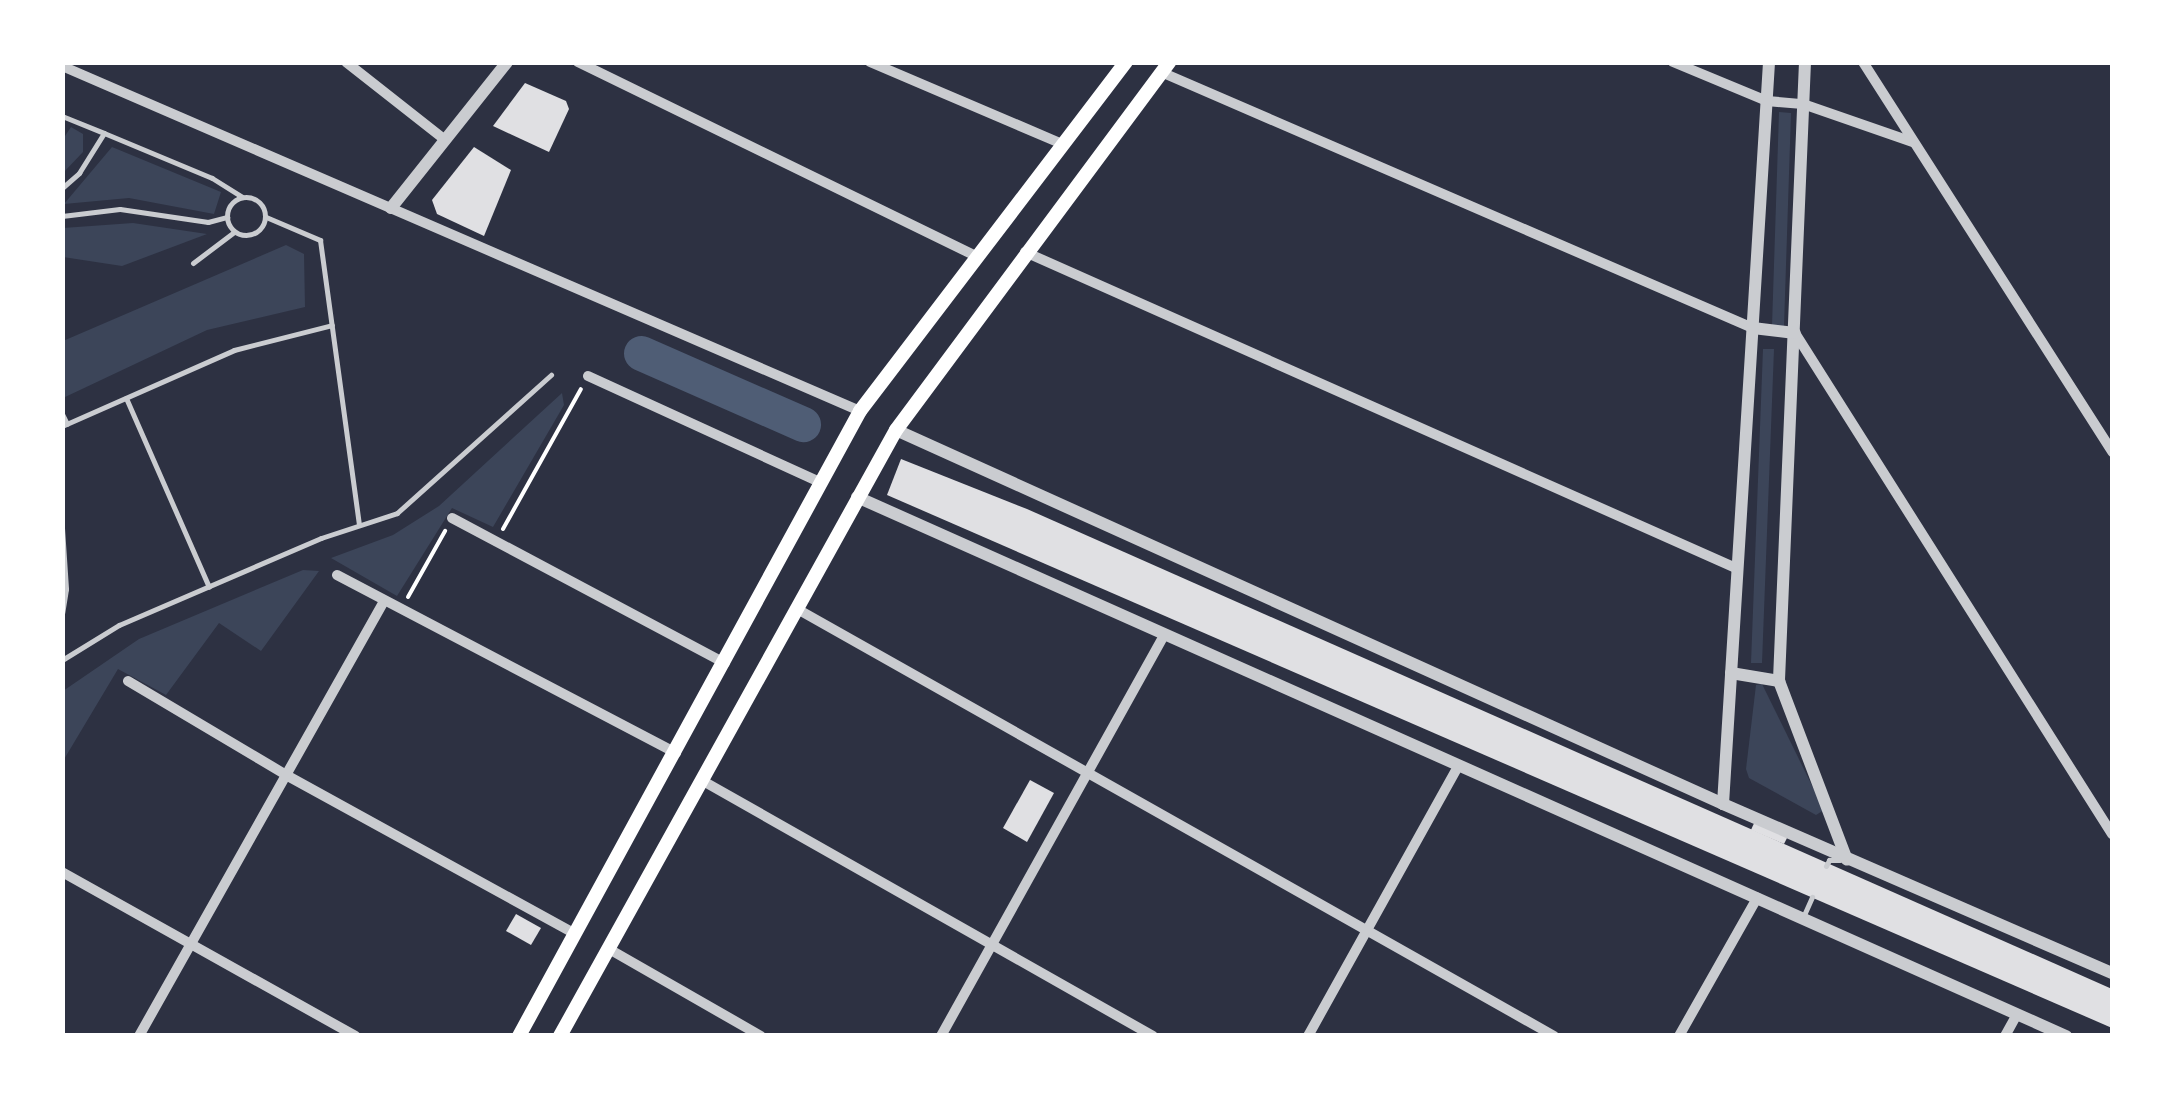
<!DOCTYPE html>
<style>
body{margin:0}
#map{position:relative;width:2175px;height:1098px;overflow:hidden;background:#2d3142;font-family:"Roboto Condensed",sans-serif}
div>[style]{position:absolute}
.green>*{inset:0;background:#3c4559}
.river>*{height:35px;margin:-17.5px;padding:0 17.5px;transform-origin:17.5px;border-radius:17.5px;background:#4f5d75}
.building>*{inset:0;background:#e0e0e3}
.path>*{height:4px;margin:-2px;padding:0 2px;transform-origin:2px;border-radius:2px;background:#fff}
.service>*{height:5px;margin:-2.5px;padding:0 2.5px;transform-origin:2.5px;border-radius:2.5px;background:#caccd0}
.service>.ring{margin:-2.5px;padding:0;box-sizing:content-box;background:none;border:5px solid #caccd0;border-radius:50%}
.minor>*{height:10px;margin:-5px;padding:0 5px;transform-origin:5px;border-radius:5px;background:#caccd0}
.tertiary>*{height:12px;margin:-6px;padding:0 6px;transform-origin:6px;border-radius:6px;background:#caccd0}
.secondary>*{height:14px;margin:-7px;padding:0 7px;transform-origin:7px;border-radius:7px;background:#fff}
span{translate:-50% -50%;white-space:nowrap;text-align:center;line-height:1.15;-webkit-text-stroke:10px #fff;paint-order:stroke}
.frame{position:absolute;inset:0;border:65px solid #fff;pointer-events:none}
</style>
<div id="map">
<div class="green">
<div style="clip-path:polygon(1779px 112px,1791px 113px,1784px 326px,1772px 326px)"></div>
<div style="clip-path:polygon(71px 127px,83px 134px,83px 152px,63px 173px,63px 139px)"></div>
<div style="clip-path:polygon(112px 147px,221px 192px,214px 214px,129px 198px,64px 204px)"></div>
<div style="clip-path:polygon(133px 223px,207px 234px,122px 266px,63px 257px,63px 228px)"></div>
<div style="clip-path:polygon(286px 245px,304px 254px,305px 307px,207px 330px,63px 398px,63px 341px)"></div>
<div style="clip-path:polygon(1763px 349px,1774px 349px,1762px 663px,1751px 663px)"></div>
<div style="clip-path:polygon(562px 393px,564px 405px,493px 527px,452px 508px,397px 596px,331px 558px,393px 535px,439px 506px)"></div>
<div style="clip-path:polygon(303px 570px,319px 571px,261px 651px,219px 623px,166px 695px,118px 669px,63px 761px,63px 691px,139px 639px)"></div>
<div style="clip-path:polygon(1762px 684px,1824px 810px,1816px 815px,1749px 778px,1746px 769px,1756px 685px)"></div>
</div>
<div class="river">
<div style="left:641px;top:353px;width:177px;rotate:23.7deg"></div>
</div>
<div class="building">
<div style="clip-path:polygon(525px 83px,566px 101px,569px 109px,549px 152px,493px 126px)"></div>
<div style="clip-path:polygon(474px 147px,511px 170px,484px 236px,437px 214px,432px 200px)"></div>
<div style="clip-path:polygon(901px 459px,1027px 509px,2112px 989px,2112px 1028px,887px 495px)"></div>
<div style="clip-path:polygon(1030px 780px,1054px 793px,1027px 842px,1003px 828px)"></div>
<div style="clip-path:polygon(1755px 821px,1788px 836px,1784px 844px,1751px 830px)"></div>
<div style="clip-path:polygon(516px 914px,541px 928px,531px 945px,506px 931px)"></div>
</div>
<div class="path">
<div style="left:503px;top:529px;width:160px;rotate:-60.9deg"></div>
<div style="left:408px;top:597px;width:76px;rotate:-60.7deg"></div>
</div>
<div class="service">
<div style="left:62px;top:116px;width:45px;rotate:22deg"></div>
<div style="left:62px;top:188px;width:23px;rotate:-41deg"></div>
<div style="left:79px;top:173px;width:47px;rotate:-58deg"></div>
<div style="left:104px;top:133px;width:117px;rotate:22.6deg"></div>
<div style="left:212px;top:178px;width:36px;rotate:32deg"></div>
<div class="ring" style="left:227px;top:197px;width:33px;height:33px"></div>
<div style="left:62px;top:216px;width:58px;rotate:-6.9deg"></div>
<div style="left:120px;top:209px;width:89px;rotate:8.4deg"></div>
<div style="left:208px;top:222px;width:20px;rotate:-15deg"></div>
<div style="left:266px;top:217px;width:59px;rotate:23.1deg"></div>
<div style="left:320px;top:240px;width:287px;rotate:82.2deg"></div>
<div style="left:193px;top:263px;width:51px;rotate:-37.1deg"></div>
<div style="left:126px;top:398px;width:206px;rotate:66.3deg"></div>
<div style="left:62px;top:414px;width:11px;rotate:63deg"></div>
<div style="left:62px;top:426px;width:188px;rotate:-23.8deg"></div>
<div style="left:234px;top:350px;width:101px;rotate:-14.3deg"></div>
<div style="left:62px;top:528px;width:61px;rotate:86.2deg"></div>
<div style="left:66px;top:589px;width:24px;rotate:99deg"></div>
<div style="left:62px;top:660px;width:67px;rotate:-31.6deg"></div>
<div style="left:119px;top:625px;width:220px;rotate:-23.3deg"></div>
<div style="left:321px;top:538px;width:80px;rotate:-18.2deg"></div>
<div style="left:397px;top:513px;width:207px;rotate:-41.9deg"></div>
<div style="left:1826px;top:866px;width:7px;rotate:-63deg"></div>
<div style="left:1829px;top:860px;width:11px"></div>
<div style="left:1804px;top:915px;width:20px;rotate:-66deg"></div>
</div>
<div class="minor">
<div style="left:346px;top:62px;width:126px;rotate:38.2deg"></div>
<div style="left:578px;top:62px;width:445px;rotate:26deg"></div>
<div style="left:870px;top:62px;width:209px;rotate:23.1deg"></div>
<div style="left:1673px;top:62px;width:102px;rotate:22.5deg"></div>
<div style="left:1767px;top:101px;width:36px;rotate:5deg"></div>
<div style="left:1803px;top:104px;width:116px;rotate:19.1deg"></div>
<div style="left:1863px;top:62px;width:463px;rotate:57.4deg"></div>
<div style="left:62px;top:66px;width:869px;rotate:23.38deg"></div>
<div style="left:1161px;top:72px;width:645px;rotate:23.39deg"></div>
<div style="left:1025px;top:252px;width:780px;rotate:23.97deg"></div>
<div style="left:1795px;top:333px;width:593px;rotate:57.68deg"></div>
<div style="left:588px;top:376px;width:255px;rotate:24.6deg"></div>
<div style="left:452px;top:518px;width:309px;rotate:28deg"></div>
<div style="left:337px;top:575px;width:383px;rotate:27.7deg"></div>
<div style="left:799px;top:610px;width:867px;rotate:29.43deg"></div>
<div style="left:128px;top:681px;width:184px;rotate:30.7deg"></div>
<div style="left:286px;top:775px;width:330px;rotate:28.8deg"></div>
<div style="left:703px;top:781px;width:517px;rotate:29.54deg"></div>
<div style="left:62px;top:872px;width:336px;rotate:29.2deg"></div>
<div style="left:609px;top:949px;width:175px;rotate:29.8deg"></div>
<div style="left:139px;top:1036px;width:498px;rotate:-60.6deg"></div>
<div style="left:941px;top:1036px;width:460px;rotate:-60.9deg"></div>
<div style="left:1308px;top:1036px;width:310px;rotate:-60.9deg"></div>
<div style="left:1679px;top:1036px;width:159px;rotate:-60.5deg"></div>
<div style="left:2005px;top:1036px;width:25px;rotate:-61deg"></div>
</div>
<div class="tertiary">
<div style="left:1805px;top:62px;width:620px;rotate:92.41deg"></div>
<div style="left:1779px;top:681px;width:191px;rotate:69.2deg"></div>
<div style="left:391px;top:208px;width:186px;rotate:-51.5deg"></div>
<div style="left:1753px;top:328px;width:42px;rotate:6.8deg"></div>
<div style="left:896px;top:430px;width:908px;rotate:24.33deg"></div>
<div style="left:1723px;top:804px;width:424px;rotate:23.5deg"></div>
<div style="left:857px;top:497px;width:1324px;rotate:24.03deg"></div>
<div style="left:1731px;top:673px;width:49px;rotate:9.5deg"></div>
<div style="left:1723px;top:804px;width:743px;rotate:-86.45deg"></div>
</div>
<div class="secondary">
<div style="left:519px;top:1036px;width:712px;rotate:-61.38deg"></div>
<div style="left:860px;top:411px;width:439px;rotate:-52.7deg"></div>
<div style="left:560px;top:1036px;width:693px;rotate:-60.99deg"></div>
<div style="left:896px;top:430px;width:458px;rotate:-53.4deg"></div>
</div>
<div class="frame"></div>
</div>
